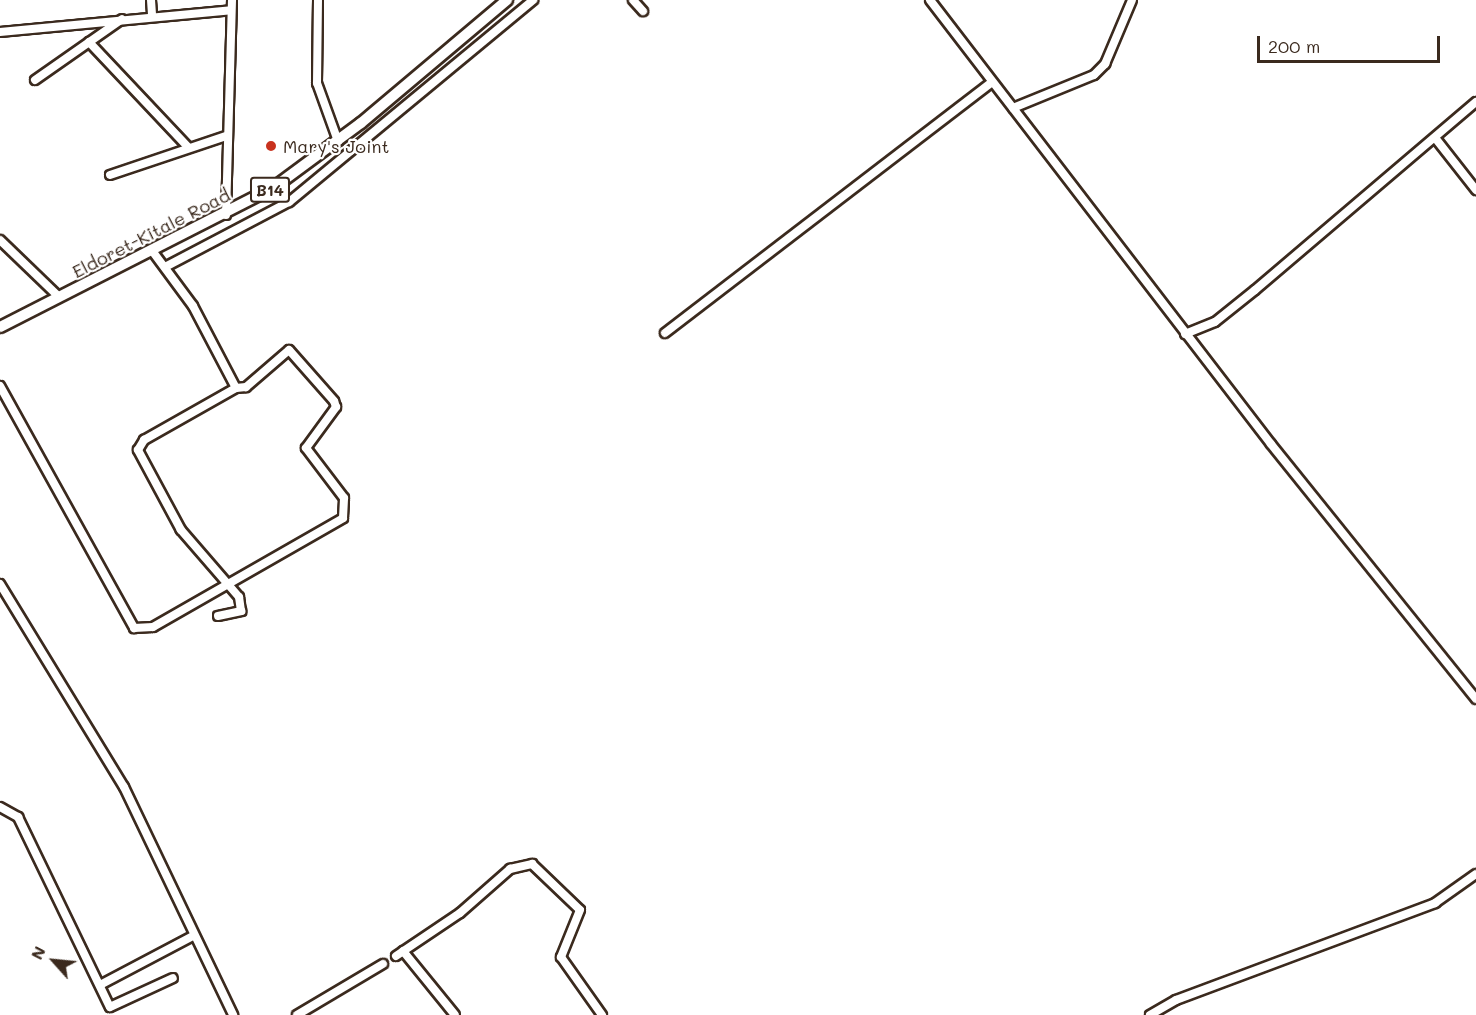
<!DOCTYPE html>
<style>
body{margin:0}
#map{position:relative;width:1476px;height:1015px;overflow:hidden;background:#fff;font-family:Mali,sans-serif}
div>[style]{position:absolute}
.roads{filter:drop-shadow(2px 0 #3b2a1e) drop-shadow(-2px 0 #3b2a1e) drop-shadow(0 2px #3b2a1e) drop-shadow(0 -2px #3b2a1e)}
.minor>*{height:8px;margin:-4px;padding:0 4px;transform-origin:4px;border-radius:4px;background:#fff}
.highway>*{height:10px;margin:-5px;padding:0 5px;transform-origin:5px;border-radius:5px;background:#fff}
.dots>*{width:16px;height:16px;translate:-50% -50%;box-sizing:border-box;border:3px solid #fff;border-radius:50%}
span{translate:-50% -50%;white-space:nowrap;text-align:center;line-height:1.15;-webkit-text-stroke:4.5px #fff;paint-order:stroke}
.shield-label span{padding:2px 4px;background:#fff;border:2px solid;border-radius:4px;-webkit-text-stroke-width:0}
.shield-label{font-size:16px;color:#3b2a1e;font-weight:700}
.poi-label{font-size:18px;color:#3b2a1e}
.left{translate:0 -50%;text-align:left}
.street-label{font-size:18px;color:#3b2a1e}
.north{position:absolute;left:24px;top:931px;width:60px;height:60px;-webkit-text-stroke:4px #fff;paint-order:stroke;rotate:297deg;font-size:16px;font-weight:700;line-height:24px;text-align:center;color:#3b2a1e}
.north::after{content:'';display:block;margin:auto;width:21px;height:27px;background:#3b2a1e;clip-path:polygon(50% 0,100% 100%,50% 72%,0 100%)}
.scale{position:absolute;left:1257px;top:36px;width:183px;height:27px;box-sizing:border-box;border:3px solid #3b2a1e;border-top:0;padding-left:8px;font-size:18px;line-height:21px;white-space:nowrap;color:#3b2a1e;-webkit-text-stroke:4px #fff;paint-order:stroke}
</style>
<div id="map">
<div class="roads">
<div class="minor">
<div style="left:151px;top:0;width:16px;rotate:86deg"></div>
<div style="left:318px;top:0;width:83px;rotate:90.7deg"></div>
<div style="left:317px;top:83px;width:62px;rotate:70.1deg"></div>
<div style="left:633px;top:0;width:15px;rotate:48deg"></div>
<div style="left:930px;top:0;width:560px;rotate:52.48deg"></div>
<div style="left:1271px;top:444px;width:327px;rotate:51.2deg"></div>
<div style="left:0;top:32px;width:232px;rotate:-5.4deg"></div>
<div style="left:89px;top:42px;width:144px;rotate:46.7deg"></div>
<div style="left:35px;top:80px;width:106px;rotate:-35deg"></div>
<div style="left:1013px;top:108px;width:87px;rotate:-22.2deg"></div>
<div style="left:1094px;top:75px;width:16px;rotate:-45deg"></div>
<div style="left:1105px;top:64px;width:69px;rotate:-67.1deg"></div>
<div style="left:1436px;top:139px;width:65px;rotate:51.9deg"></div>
<div style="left:110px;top:175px;width:122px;rotate:-18.6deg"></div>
<div style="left:226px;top:215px;width:215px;rotate:-88.4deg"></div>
<div style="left:0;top:240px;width:82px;rotate:44deg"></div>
<div style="left:165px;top:267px;width:140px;rotate:-27.7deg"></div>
<div style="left:289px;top:202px;width:317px;rotate:-39.6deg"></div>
<div style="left:665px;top:333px;width:412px;rotate:-37.5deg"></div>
<div style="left:1185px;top:334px;width:32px;rotate:-22deg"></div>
<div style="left:1215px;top:322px;width:51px;rotate:-38.7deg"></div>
<div style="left:1255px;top:290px;width:290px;rotate:-40.4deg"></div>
<div style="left:0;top:386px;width:277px;rotate:61deg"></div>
<div style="left:134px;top:628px;width:19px;rotate:-3deg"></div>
<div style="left:153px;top:627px;width:219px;rotate:-29.8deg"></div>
<div style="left:343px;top:518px;width:20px;rotate:-87deg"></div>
<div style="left:344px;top:498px;width:63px;rotate:-127.2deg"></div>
<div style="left:306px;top:448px;width:51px;rotate:-53.8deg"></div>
<div style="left:336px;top:407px;width:6px;rotate:-108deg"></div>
<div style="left:334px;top:401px;width:68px;rotate:-131.4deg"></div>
<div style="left:289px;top:350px;width:57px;rotate:139.3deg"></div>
<div style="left:246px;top:387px;width:10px;rotate:174deg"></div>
<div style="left:236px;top:388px;width:93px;rotate:-117.7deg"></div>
<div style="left:193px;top:306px;width:67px;rotate:-126.5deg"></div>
<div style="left:0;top:584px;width:238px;rotate:58.6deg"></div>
<div style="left:124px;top:787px;width:253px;rotate:64.4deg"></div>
<div style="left:218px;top:616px;width:24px;rotate:-12deg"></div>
<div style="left:241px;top:611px;width:14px;rotate:-98deg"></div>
<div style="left:239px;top:597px;width:89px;rotate:-130.9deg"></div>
<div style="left:181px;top:530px;width:91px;rotate:-118.3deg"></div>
<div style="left:138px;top:450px;width:12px;rotate:-59deg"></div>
<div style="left:144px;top:440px;width:106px;rotate:-29.5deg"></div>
<div style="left:0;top:807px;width:21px;rotate:29deg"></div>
<div style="left:18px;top:817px;width:211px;rotate:64.2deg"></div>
<div style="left:110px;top:1007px;width:69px;rotate:-24.7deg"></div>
<div style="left:403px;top:951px;width:82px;rotate:50.9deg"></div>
<div style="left:396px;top:956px;width:77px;rotate:-33.9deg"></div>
<div style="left:460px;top:913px;width:67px;rotate:-41.3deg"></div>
<div style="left:510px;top:869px;width:23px;rotate:-13deg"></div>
<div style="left:532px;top:864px;width:66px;rotate:43.8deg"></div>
<div style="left:580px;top:910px;width:51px;rotate:112deg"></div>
<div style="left:561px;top:957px;width:71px;rotate:54.7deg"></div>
<div style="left:100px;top:985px;width:105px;rotate:-27.8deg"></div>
<div style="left:297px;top:1015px;width:100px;rotate:-30.7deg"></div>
<div style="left:1150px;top:1015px;width:30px;rotate:-30deg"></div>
<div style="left:1176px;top:1000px;width:277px;rotate:-20.5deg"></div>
<div style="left:1435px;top:903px;width:50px;rotate:-35.3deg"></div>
</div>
<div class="highway">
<div style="left:0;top:327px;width:306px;rotate:-27deg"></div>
<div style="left:273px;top:188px;width:109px;rotate:-36.5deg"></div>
<div style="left:361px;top:123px;width:191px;rotate:-40.1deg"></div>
</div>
</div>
<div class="dots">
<div style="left:271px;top:146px;background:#c8321e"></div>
</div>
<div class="shield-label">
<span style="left:270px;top:190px">B14</span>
</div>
<div class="poi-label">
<span class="left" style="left:283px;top:146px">Mary's Joint</span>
</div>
<div class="street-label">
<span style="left:151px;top:233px;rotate:-27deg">Eldoret-Kitale Road</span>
</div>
<div class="north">N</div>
<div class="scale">200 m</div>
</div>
